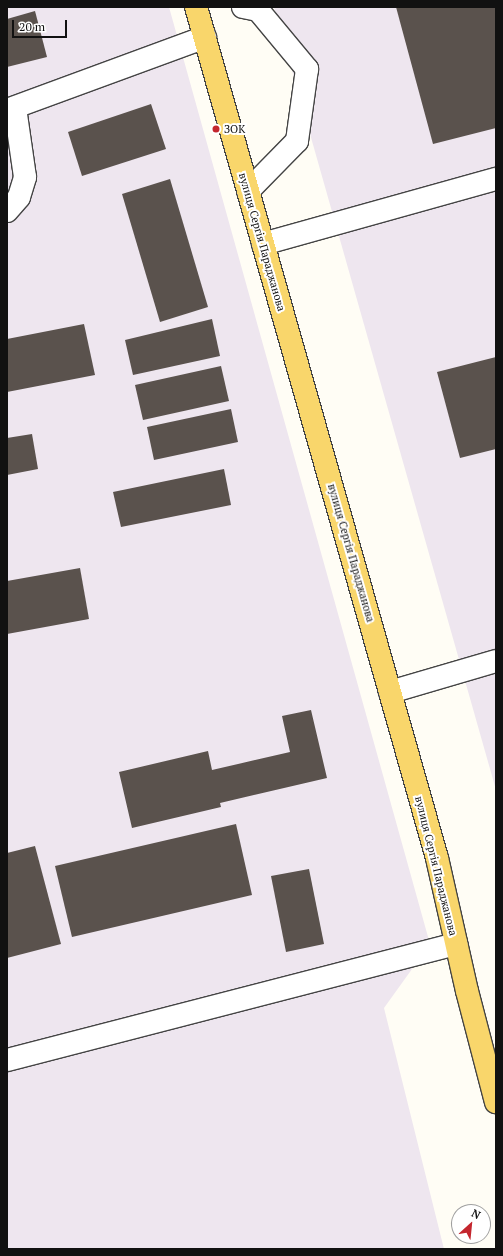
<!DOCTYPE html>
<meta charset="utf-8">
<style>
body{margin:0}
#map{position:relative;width:503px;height:1256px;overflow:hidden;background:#fffdf5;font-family:"PT Serif",serif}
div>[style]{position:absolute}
.industrial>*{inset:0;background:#eee6ef}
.building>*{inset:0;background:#5a524d}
.roads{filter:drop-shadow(1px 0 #444) drop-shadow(-1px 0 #444) drop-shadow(0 1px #444) drop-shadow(0 -1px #444)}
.minor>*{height:22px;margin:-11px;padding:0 11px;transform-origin:11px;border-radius:11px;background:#fff}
.major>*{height:22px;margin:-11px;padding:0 11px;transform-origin:11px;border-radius:11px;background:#f9d66b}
.dots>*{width:11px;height:11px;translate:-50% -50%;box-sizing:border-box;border:2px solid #fff;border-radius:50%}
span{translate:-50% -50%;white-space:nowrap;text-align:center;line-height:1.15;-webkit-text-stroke:4px #fff;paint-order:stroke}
.poi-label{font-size:11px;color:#111}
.left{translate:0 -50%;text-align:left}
.street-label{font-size:11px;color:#111}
.frame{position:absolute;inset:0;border:8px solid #111;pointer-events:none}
.north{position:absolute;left:451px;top:1204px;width:40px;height:40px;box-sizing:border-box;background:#fff;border:1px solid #a0a0a0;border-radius:50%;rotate:27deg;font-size:11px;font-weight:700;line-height:16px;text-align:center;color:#111}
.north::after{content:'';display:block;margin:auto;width:14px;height:18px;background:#c4262e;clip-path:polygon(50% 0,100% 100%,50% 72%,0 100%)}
.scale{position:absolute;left:12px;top:20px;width:55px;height:18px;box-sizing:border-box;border:2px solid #111;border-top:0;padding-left:5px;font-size:12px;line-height:14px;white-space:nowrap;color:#111;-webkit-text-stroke:3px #fff;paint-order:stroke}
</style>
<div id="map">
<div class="industrial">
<div style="clip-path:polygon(7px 7px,169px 7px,430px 944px,384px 1008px,444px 1249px,7px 1249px)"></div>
<div style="clip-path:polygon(274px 7px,496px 7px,496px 790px)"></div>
</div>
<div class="building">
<div style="clip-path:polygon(396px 7px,496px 7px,496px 128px,433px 144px)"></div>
<div style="clip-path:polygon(35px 11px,47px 57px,7px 67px,7px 19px)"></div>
<div style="clip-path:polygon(151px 104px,166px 149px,82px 176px,68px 132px)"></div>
<div style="clip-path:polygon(170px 179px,208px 307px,160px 322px,122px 194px)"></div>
<div style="clip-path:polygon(212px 319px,220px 356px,133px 375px,125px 340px)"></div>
<div style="clip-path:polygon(84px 324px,95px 375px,7px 392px,7px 339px)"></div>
<div style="clip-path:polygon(496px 357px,496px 449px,460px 458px,437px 372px)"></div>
<div style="clip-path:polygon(221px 366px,229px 401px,143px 420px,135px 385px)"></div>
<div style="clip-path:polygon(231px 409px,238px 442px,154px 460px,147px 427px)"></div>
<div style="clip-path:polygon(32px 434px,38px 469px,7px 475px,7px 438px)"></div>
<div style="clip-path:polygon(224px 469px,231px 505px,121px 527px,113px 492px)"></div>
<div style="clip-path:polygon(80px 568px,89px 619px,7px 634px,7px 581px)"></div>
<div style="clip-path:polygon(311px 710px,327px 778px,220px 803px,221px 807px,132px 828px,119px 772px,208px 751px,212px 770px,290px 752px,282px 716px)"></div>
<div style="clip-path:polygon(236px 824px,252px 895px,72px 937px,55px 866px)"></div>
<div style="clip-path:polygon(35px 846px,61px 944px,7px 958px,7px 853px)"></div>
<div style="clip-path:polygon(309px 869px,324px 944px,286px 952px,271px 876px)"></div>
</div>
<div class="roads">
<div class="minor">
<div style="left:243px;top:7px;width:15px;rotate:11deg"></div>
<div style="left:258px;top:10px;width:77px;rotate:50.3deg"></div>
<div style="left:307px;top:69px;width:73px;rotate:97.9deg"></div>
<div style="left:297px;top:141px;width:70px;rotate:134.4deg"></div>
<div style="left:7px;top:110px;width:211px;rotate:-20.2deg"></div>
<div style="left:7px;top:211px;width:18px;rotate:-49deg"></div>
<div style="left:19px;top:197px;width:21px;rotate:-73deg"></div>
<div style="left:25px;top:177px;width:70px;rotate:-98.2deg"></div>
<div style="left:263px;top:244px;width:242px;rotate:-15.6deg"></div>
<div style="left:390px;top:692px;width:110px;rotate:-16.3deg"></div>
<div style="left:7px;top:1060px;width:464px;rotate:-14.5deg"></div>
</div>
<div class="major">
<div style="left:196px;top:7px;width:884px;rotate:74.19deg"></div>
<div style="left:437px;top:858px;width:136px;rotate:77.3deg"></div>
<div style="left:467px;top:991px;width:115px;rotate:75.4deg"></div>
</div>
</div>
<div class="dots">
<div style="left:216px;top:129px;background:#c4262e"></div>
</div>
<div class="poi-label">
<span class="left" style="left:224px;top:129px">ЗОК</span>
</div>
<div class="street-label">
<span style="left:262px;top:242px;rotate:74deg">вулиця Сергія Параджанова</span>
<span style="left:351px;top:553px;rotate:74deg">вулиця Сергія Параджанова</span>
<span style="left:436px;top:866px;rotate:76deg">вулиця Сергія Параджанова</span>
</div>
<div class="frame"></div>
<div class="north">N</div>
<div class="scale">20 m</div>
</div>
